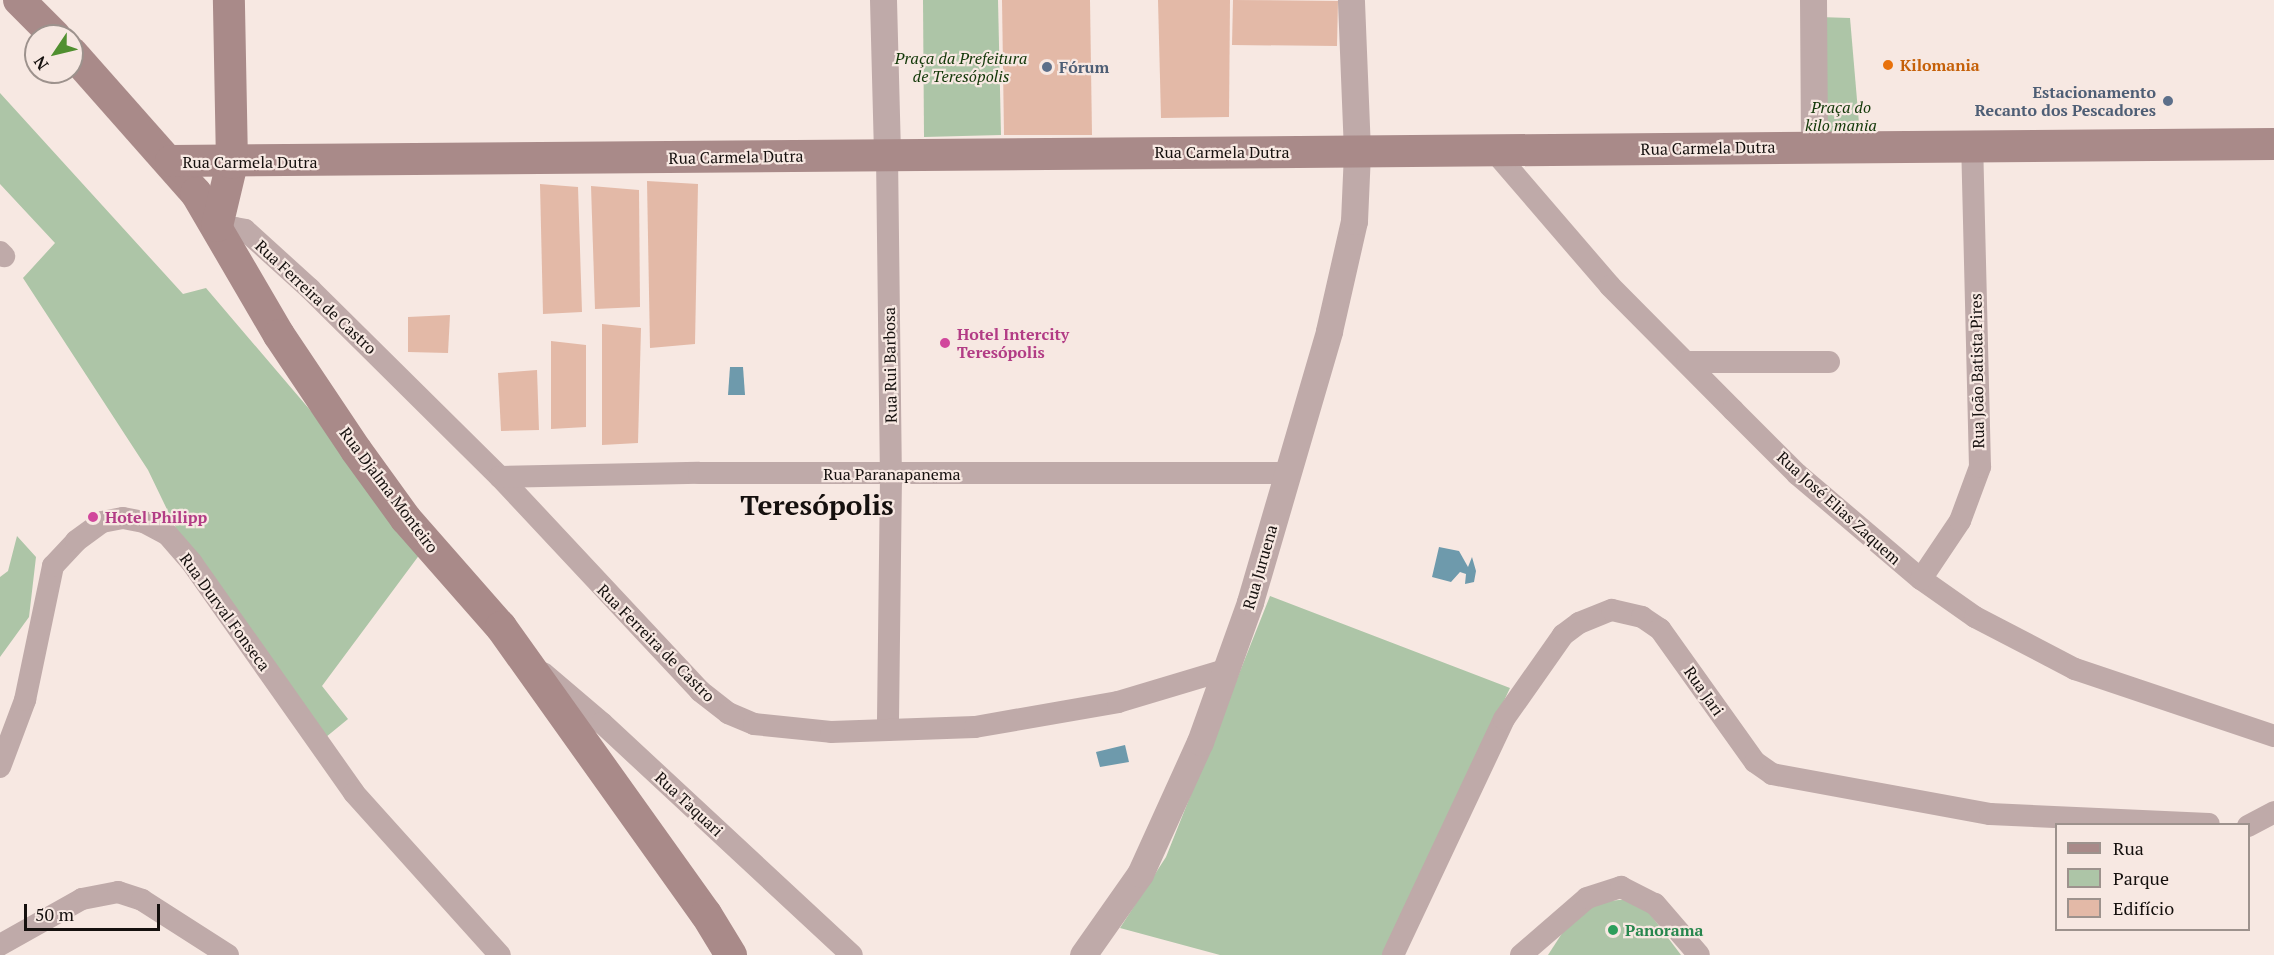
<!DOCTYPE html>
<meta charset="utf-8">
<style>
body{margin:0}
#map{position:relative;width:2274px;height:955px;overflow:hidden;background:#f7e8e2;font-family:"PT Serif",serif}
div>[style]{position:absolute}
.green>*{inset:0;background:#adc5a7}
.water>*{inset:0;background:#6e9aac}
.building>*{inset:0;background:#e3b9a7}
.minor>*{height:22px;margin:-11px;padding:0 11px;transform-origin:11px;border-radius:11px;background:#bfaaa9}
.tertiary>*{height:27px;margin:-13.5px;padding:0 13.5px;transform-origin:13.5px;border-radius:13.5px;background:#bfaaa9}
.secondary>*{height:32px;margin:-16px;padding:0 16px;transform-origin:16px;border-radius:16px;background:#a98a89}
.dots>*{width:16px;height:16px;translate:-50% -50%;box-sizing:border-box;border:3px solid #f7e8e2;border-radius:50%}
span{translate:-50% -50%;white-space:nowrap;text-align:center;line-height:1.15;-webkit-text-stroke:4.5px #f7e8e2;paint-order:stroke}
.park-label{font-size:16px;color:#113707;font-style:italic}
.food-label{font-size:16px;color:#c56008;font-weight:700}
.left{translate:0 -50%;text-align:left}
.service-label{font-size:16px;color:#4e5e75;font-weight:700}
.right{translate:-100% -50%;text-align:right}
.street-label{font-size:16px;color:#15100e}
.hotel-label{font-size:16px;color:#b23c85;font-weight:700}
.leisure-label{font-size:16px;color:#27864d;font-weight:700}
.town-label{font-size:28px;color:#15100e;font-weight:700}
.legend{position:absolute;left:2055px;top:823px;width:195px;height:108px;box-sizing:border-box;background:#f7e8e2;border:2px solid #9d928d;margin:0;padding:8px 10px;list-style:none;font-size:18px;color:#15100e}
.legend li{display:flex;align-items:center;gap:12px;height:30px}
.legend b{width:30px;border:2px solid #9d928d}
.north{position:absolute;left:24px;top:24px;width:60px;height:60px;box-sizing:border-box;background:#f7e8e2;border:2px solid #9d928d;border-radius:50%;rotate:235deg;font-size:16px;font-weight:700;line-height:24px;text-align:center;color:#15100e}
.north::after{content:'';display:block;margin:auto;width:21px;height:27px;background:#508f30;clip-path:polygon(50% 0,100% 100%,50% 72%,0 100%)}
.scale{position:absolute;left:24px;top:904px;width:136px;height:27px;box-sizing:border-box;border:3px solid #15100e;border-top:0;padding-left:8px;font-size:18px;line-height:21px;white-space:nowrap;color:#15100e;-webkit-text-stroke:4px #f7e8e2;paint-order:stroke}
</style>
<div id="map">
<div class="green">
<div style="clip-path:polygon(923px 0,998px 0,1001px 135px,924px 137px)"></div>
<div style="clip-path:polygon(1819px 17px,1850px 18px,1860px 135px,1826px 137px)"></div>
<div style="clip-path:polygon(0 93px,183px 294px,206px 288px,426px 546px,322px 686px,348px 719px,320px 742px,190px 557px,148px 470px,23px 278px,55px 243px,0 184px)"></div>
<div style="clip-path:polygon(17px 536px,36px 557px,29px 617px,0 657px,0 577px,8px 571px)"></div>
<div style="clip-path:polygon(1270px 596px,1510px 688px,1385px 955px,1220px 955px,1120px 928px,1166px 857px)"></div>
<div style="clip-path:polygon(1638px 898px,1681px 955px,1548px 955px,1581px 904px)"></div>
</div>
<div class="water">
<div style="clip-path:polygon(730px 367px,743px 367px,745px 395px,728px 395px)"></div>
<div style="clip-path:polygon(1439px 547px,1459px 551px,1468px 567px,1472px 557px,1476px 571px,1474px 582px,1465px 584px,1466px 574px,1460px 572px,1451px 582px,1432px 577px)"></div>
<div style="clip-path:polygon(1125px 745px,1129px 762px,1100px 767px,1096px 752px)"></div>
</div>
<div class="building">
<div style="clip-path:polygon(1002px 0,1090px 0,1092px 135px,1004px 135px)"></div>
<div style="clip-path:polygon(1158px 0,1230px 0,1229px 117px,1161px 118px)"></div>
<div style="clip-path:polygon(1233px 0,1338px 1px,1337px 46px,1232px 45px)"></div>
<div style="clip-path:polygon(647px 181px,698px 184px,695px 344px,650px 348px)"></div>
<div style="clip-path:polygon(540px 184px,578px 187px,582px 312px,543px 314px)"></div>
<div style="clip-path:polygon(591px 186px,639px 190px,640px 307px,595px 309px)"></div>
<div style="clip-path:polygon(450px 315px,448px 353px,408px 352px,408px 317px)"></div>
<div style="clip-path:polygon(602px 324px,641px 328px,638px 443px,602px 445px)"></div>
<div style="clip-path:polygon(551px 341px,586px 345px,586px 427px,551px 429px)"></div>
<div style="clip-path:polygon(537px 370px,539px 430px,501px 431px,498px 373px)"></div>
</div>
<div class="minor">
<div style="left:1494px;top:151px;width:178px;rotate:49.3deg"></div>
<div style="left:1610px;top:286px;width:175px;rotate:45.2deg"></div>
<div style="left:1733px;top:410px;width:91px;rotate:45deg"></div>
<div style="left:1797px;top:474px;width:162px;rotate:40.3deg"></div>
<div style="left:1921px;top:579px;width:66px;rotate:35.1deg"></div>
<div style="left:1975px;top:617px;width:113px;rotate:27.5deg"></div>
<div style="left:2075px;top:669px;width:210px;rotate:18.6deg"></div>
<div style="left:887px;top:155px;width:320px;rotate:89.3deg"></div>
<div style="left:891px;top:475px;width:255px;rotate:90.7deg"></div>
<div style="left:227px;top:242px;width:16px;rotate:-60deg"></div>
<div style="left:235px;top:228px;width:10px;rotate:11deg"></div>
<div style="left:245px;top:230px;width:88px;rotate:42.2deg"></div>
<div style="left:310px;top:289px;width:267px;rotate:44.7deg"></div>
<div style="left:500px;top:477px;width:293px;rotate:46.9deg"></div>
<div style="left:700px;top:691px;width:36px;rotate:38deg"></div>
<div style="left:728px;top:713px;width:28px;rotate:23deg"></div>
<div style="left:754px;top:724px;width:77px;rotate:5.9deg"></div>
<div style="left:831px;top:732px;width:144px;rotate:-2deg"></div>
<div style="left:975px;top:727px;width:145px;rotate:-9.9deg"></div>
<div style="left:1118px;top:702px;width:115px;rotate:-16.7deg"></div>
<div style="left:0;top:252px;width:6px;rotate:45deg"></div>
<div style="left:1687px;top:362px;width:142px"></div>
<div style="left:500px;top:477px;width:199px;rotate:-1.2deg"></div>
<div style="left:699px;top:473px;width:586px"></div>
<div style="left:1921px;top:579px;width:70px;rotate:-56.1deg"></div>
<div style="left:1960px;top:521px;width:58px;rotate:-69.7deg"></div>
<div style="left:1980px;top:467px;width:320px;rotate:-91.4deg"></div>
<div style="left:543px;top:673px;width:77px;rotate:40.3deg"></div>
<div style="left:602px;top:723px;width:341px;rotate:42.9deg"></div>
<div style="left:0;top:767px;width:72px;rotate:-69.5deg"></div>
<div style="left:25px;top:700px;width:137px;rotate:-78.2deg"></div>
<div style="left:53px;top:566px;width:34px;rotate:-47deg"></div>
<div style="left:76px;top:541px;width:32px;rotate:-36deg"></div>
<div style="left:102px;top:522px;width:21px;rotate:-11deg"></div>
<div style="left:123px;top:518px;width:21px;rotate:11deg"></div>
<div style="left:144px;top:522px;width:26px;rotate:28deg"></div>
<div style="left:167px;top:534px;width:38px;rotate:49deg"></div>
<div style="left:192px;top:563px;width:281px;rotate:54.8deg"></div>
<div style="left:354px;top:793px;width:218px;rotate:48deg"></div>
<div style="left:2248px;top:826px;width:30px;rotate:-28deg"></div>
<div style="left:0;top:945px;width:94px;rotate:-29.3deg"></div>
<div style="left:82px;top:899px;width:37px;rotate:-11deg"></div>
<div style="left:118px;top:892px;width:25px;rotate:18deg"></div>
<div style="left:142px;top:900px;width:102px;rotate:32.6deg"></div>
<div style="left:1393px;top:955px;width:261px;rotate:-64.8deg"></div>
<div style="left:1504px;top:719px;width:103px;rotate:-54.9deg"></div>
<div style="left:1563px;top:635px;width:20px;rotate:-37deg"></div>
<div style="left:1579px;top:623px;width:35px;rotate:-22deg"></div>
<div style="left:1612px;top:610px;width:31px;rotate:13deg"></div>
<div style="left:1642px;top:617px;width:22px;rotate:34deg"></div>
<div style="left:1660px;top:629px;width:163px;rotate:54.5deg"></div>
<div style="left:1755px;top:762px;width:21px;rotate:35deg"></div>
<div style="left:1772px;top:774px;width:222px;rotate:10.4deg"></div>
<div style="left:1990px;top:814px;width:219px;rotate:2.6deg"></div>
<div style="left:1521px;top:955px;width:87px;rotate:-40.8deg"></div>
<div style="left:1587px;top:898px;width:36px;rotate:-18deg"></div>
<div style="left:1621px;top:887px;width:38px;rotate:27deg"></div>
<div style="left:1655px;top:904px;width:67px;rotate:49.2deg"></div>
</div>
<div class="tertiary">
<div style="left:883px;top:0;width:155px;rotate:88.5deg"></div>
<div style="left:1813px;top:0;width:147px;rotate:89.6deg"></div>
<div style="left:1083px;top:955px;width:99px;rotate:-54.9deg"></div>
<div style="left:1140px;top:874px;width:145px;rotate:-65.6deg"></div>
<div style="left:1200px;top:742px;width:149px;rotate:-70.3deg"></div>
<div style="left:1250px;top:602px;width:282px;rotate:-73.7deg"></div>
<div style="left:1329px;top:331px;width:113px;rotate:-77.2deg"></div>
<div style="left:1354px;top:221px;width:70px;rotate:-87.5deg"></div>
<div style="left:1357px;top:151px;width:151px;rotate:-92.3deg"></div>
</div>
<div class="secondary">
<div style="left:19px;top:0;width:51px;rotate:45deg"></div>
<div style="left:72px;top:53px;width:187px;rotate:48.5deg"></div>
<div style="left:196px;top:193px;width:164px;rotate:59.7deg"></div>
<div style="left:279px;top:335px;width:138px;rotate:56.2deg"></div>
<div style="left:356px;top:450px;width:85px;rotate:54.1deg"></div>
<div style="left:406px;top:519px;width:144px;rotate:48.7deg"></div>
<div style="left:501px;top:627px;width:353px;rotate:54.5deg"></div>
<div style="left:706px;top:914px;width:48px;rotate:58.6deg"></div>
<div style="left:171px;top:161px;width:2103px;rotate:-0.46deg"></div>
<div style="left:217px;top:226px;width:65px;rotate:-76.6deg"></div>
<div style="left:232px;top:163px;width:163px;rotate:-91.1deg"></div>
</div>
<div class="dots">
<div style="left:1888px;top:65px;background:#e8710a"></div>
<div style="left:1047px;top:67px;background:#5c6f8a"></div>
<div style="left:2168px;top:101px;background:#5c6f8a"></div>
<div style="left:945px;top:343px;background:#d1479c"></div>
<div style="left:93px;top:517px;background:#d1479c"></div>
<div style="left:1613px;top:930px;background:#2e9e5b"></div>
</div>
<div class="park-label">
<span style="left:961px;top:67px">Praça da Prefeitura<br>de Teresópolis</span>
<span style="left:1841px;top:116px">Praça do<br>kilo mania</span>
</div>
<div class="food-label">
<span class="left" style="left:1900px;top:65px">Kilomania</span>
</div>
<div class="service-label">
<span class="left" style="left:1059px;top:67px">Fórum</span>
<span class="right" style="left:2156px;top:101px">Estacionamento<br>Recanto dos Pescadores</span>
</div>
<div class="street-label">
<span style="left:1708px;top:148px;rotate:-1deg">Rua Carmela Dutra</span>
<span style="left:1222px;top:152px">Rua Carmela Dutra</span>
<span style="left:736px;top:157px;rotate:-1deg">Rua Carmela Dutra</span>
<span style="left:250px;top:162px">Rua Carmela Dutra</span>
<span style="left:316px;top:297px;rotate:43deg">Rua Ferreira de Castro</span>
<span style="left:890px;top:365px;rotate:-91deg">Rua Rui Barbosa</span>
<span style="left:1977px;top:371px;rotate:-91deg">Rua João Batista Pires</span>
<span style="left:892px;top:474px">Rua Paranapanema</span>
<span style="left:389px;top:490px;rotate:53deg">Rua Djalma Monteiro</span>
<span style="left:1839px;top:508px;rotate:42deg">Rua José Elias Zaquem</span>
<span style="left:1260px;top:567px;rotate:-74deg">Rua Juruena</span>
<span style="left:225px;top:612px;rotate:54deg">Rua Durval Fonseca</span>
<span style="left:656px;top:643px;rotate:45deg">Rua Ferreira de Castro</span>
<span style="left:1704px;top:691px;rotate:55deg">Rua Jari</span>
<span style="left:689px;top:804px;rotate:43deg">Rua Taquari</span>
</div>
<div class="hotel-label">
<span class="left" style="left:957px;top:343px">Hotel Intercity<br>Teresópolis</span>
<span class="left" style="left:105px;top:517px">Hotel Philipp</span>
</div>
<div class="leisure-label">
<span class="left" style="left:1625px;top:930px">Panorama</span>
</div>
<div class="town-label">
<span style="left:817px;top:505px">Teresópolis</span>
</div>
<ul class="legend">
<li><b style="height:8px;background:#a98a89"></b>Rua</li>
<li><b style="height:16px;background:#adc5a7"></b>Parque</li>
<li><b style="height:16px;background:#e3b9a7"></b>Edifício</li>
</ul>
<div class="north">N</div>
<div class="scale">50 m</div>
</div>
